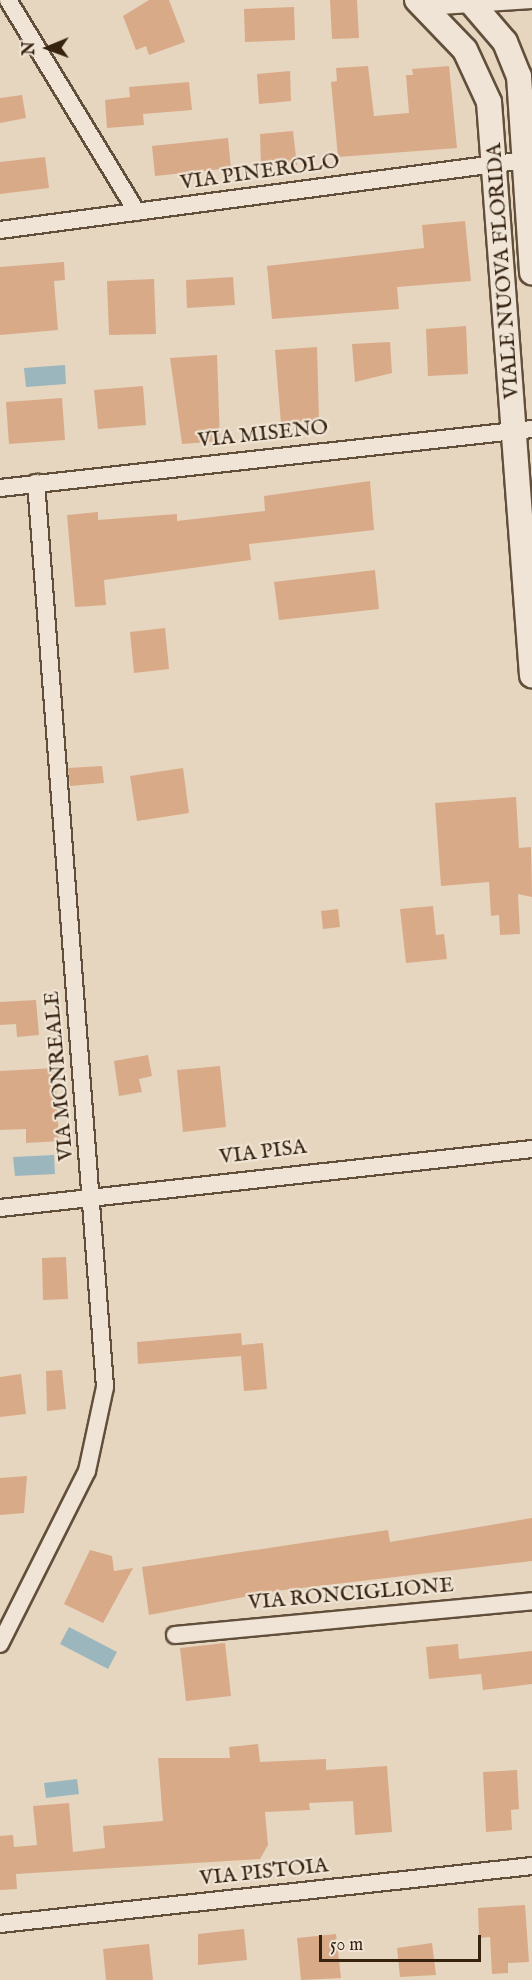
<!DOCTYPE html>
<style>
body{margin:0}
#map{position:relative;width:532px;height:1980px;overflow:hidden;background:#e6d6bf;font-family:"IM FELL English",serif}
div>[style]{position:absolute}
.water>*{inset:0;background:#9bb6bd}
.building>*{inset:0;background:#d9aa88}
.roads{filter:drop-shadow(2px 0 #624f3b) drop-shadow(-2px 0 #624f3b) drop-shadow(0 2px #624f3b) drop-shadow(0 -2px #624f3b)}
.street>*{height:16px;margin:-8px;padding:0 8px;transform-origin:8px;border-radius:8px;background:#efe4d5}
.secondary>*{height:24px;margin:-12px;padding:0 12px;transform-origin:12px;border-radius:12px;background:#efe4d5}
span{translate:-50% -50%;white-space:nowrap;text-align:center;line-height:1.15;-webkit-text-stroke:4.5px #efe4d5;paint-order:stroke}
.street-label{font-size:21px;color:#36220f}
.north{position:absolute;left:18px;top:18px;width:60px;height:60px;-webkit-text-stroke:4px #efe4d5;paint-order:stroke;rotate:269deg;font-size:16px;font-weight:700;line-height:24px;text-align:center;color:#36220f}
.north::after{content:'';display:block;margin:auto;width:21px;height:27px;background:#36220f;clip-path:polygon(50% 0,100% 100%,50% 72%,0 100%)}
.scale{position:absolute;left:319px;top:1935px;width:162px;height:27px;box-sizing:border-box;border:3px solid #36220f;border-top:0;padding-left:8px;font-size:18px;line-height:21px;white-space:nowrap;color:#36220f;-webkit-text-stroke:4px #efe4d5;paint-order:stroke}
</style>
<div id="map">
<div class="water">
<div style="clip-path:polygon(65px 365px,66px 384px,26px 387px,24px 368px)"></div>
<div style="clip-path:polygon(54px 1155px,55px 1174px,15px 1176px,13px 1157px)"></div>
<div style="clip-path:polygon(69px 1627px,117px 1652px,108px 1669px,60px 1644px)"></div>
<div style="clip-path:polygon(77px 1779px,79px 1794px,46px 1798px,44px 1783px)"></div>
</div>
<div class="building">
<div style="clip-path:polygon(149px 0,169px 0,185px 42px,149px 55px,146px 46px,136px 50px,123px 16px)"></div>
<div style="clip-path:polygon(330px 0,357px 0,359px 38px,332px 39px)"></div>
<div style="clip-path:polygon(294px 7px,295px 40px,245px 42px,244px 9px)"></div>
<div style="clip-path:polygon(368px 66px,374px 116px,409px 113px,406px 75px,413px 75px,412px 69px,449px 66px,457px 148px,338px 157px,331px 82px,337px 81px,336px 68px)"></div>
<div style="clip-path:polygon(290px 71px,291px 101px,259px 104px,257px 74px)"></div>
<div style="clip-path:polygon(189px 82px,192px 110px,143px 114px,144px 125px,107px 128px,105px 100px,130px 97px,129px 87px)"></div>
<div style="clip-path:polygon(22px 95px,26px 118px,0 123px,0 98px)"></div>
<div style="clip-path:polygon(293px 131px,297px 165px,261px 167px,260px 134px)"></div>
<div style="clip-path:polygon(228px 138px,231px 168px,155px 176px,152px 146px)"></div>
<div style="clip-path:polygon(45px 157px,49px 188px,0 194px,0 162px)"></div>
<div style="clip-path:polygon(465px 221px,471px 281px,397px 287px,399px 309px,272px 319px,267px 266px,424px 248px,422px 225px)"></div>
<div style="clip-path:polygon(64px 262px,65px 280px,54px 281px,58px 330px,0 335px,0 267px)"></div>
<div style="clip-path:polygon(233px 277px,235px 305px,187px 308px,186px 280px)"></div>
<div style="clip-path:polygon(154px 279px,156px 334px,109px 335px,107px 281px)"></div>
<div style="clip-path:polygon(466px 326px,468px 374px,428px 376px,426px 329px)"></div>
<div style="clip-path:polygon(390px 342px,392px 373px,355px 382px,352px 344px)"></div>
<div style="clip-path:polygon(317px 347px,319px 420px,281px 424px,275px 350px)"></div>
<div style="clip-path:polygon(217px 355px,220px 441px,182px 444px,170px 358px)"></div>
<div style="clip-path:polygon(143px 386px,146px 425px,98px 429px,94px 390px)"></div>
<div style="clip-path:polygon(62px 398px,65px 440px,9px 444px,6px 402px)"></div>
<div style="clip-path:polygon(370px 481px,374px 530px,249px 544px,251px 560px,104px 580px,106px 605px,75px 607px,67px 515px,98px 512px,98px 520px,177px 514px,177px 521px,265px 511px,264px 496px)"></div>
<div style="clip-path:polygon(375px 570px,379px 609px,279px 620px,274px 582px)"></div>
<div style="clip-path:polygon(165px 628px,169px 669px,134px 673px,130px 632px)"></div>
<div style="clip-path:polygon(102px 766px,104px 783px,70px 786px,68px 768px)"></div>
<div style="clip-path:polygon(183px 768px,189px 813px,137px 821px,130px 776px)"></div>
<div style="clip-path:polygon(516px 797px,519px 848px,531px 847px,532px 897px,518px 894px,520px 934px,500px 935px,499px 915px,491px 916px,489px 882px,441px 886px,435px 803px)"></div>
<div style="clip-path:polygon(433px 906px,436px 935px,444px 934px,447px 959px,406px 963px,400px 909px)"></div>
<div style="clip-path:polygon(338px 909px,340px 927px,323px 929px,321px 911px)"></div>
<div style="clip-path:polygon(36px 1000px,39px 1035px,17px 1037px,16px 1024px,0 1025px,0 1002px)"></div>
<div style="clip-path:polygon(148px 1055px,152px 1076px,139px 1079px,142px 1092px,119px 1096px,114px 1061px)"></div>
<div style="clip-path:polygon(220px 1066px,226px 1127px,183px 1132px,177px 1070px)"></div>
<div style="clip-path:polygon(55px 1068px,59px 1141px,26px 1143px,26px 1129px,0 1130px,0 1071px)"></div>
<div style="clip-path:polygon(66px 1257px,68px 1299px,43px 1300px,42px 1258px)"></div>
<div style="clip-path:polygon(241px 1333px,242px 1345px,263px 1343px,267px 1389px,244px 1391px,241px 1356px,138px 1364px,137px 1342px)"></div>
<div style="clip-path:polygon(62px 1370px,66px 1409px,47px 1411px,46px 1371px)"></div>
<div style="clip-path:polygon(21px 1374px,26px 1414px,0 1417px,0 1377px)"></div>
<div style="clip-path:polygon(27px 1476px,24px 1513px,0 1515px,0 1478px)"></div>
<div style="clip-path:polygon(532px 1518px,532px 1561px,276px 1591px,149px 1615px,142px 1567px,388px 1530px,390px 1542px)"></div>
<div style="clip-path:polygon(90px 1550px,112px 1556px,114px 1571px,133px 1568px,103px 1623px,64px 1604px)"></div>
<div style="clip-path:polygon(225px 1643px,231px 1696px,186px 1701px,180px 1648px)"></div>
<div style="clip-path:polygon(458px 1644px,459px 1659px,532px 1651px,532px 1684px,483px 1690px,481px 1674px,429px 1679px,426px 1647px)"></div>
<div style="clip-path:polygon(258px 1744px,260px 1762px,326px 1759px,326px 1770px,387px 1766px,392px 1832px,355px 1835px,353px 1801px,309px 1803px,310px 1810px,265px 1812px,268px 1845px,260px 1859px,16px 1874px,17px 1889px,0 1890px,0 1836px,13px 1835px,14px 1847px,37px 1845px,33px 1806px,69px 1803px,73px 1852px,105px 1848px,103px 1826px,163px 1821px,158px 1758px,230px 1758px,229px 1747px)"></div>
<div style="clip-path:polygon(517px 1770px,519px 1809px,511px 1810px,512px 1830px,486px 1832px,483px 1772px)"></div>
<div style="clip-path:polygon(525px 1905px,529px 1962px,508px 1963px,508px 1973px,492px 1974px,490px 1937px,479px 1938px,478px 1908px)"></div>
<div style="clip-path:polygon(244px 1929px,247px 1960px,198px 1965px,198px 1934px)"></div>
<div style="clip-path:polygon(336px 1934px,341px 1978px,301px 1980px,297px 1938px)"></div>
<div style="clip-path:polygon(432px 1943px,436px 1975px,400px 1977px,397px 1948px)"></div>
<div style="clip-path:polygon(149px 1944px,153px 1980px,106px 1980px,103px 1949px)"></div>
</div>
<div class="roads">
<div class="street">
<div style="left:8px;top:0;width:248px;rotate:58.7deg"></div>
<div style="left:425px;top:7px;width:107px;rotate:-3.7deg"></div>
<div style="left:0;top:230px;width:530px;rotate:-7.59deg"></div>
<div style="left:0;top:488px;width:535px;rotate:-6.33deg"></div>
<div style="left:0;top:1208px;width:535px;rotate:-6.33deg"></div>
<div style="left:175px;top:1635px;width:359px;rotate:-5.4deg"></div>
<div style="left:0;top:1644px;width:194px;rotate:-63.3deg"></div>
<div style="left:87px;top:1471px;width:86px;rotate:-77.9deg"></div>
<div style="left:105px;top:1387px;width:907px;rotate:-94.36deg"></div>
<div style="left:0;top:1924px;width:535px;rotate:-6.22deg"></div>
</div>
<div class="secondary">
<div style="left:417px;top:0;width:69px;rotate:46.2deg"></div>
<div style="left:465px;top:50px;width:57px;rotate:65.2deg"></div>
<div style="left:489px;top:102px;width:575px;rotate:85.71deg"></div>
<div style="left:469px;top:0;width:55px;rotate:49.4deg"></div>
<div style="left:505px;top:42px;width:37px;rotate:68deg"></div>
<div style="left:519px;top:76px;width:197px;rotate:86.2deg"></div>
</div>
</div>
<div class="street-label">
<span style="left:260px;top:173px;rotate:-8deg">VIA PINEROLO</span>
<span style="left:504px;top:271px;rotate:-94deg">VIALE NUOVA FLORIDA</span>
<span style="left:263px;top:435px;rotate:-6deg">VIA MISENO</span>
<span style="left:60px;top:1076px;rotate:-95deg">VIA MONREALE</span>
<span style="left:263px;top:1153px;rotate:-7deg">VIA PISA</span>
<span style="left:351px;top:1595px;rotate:-5deg">VIA RONCIGLIONE</span>
<span style="left:264px;top:1873px;rotate:-6deg">VIA PISTOIA</span>
</div>
<div class="north">N</div>
<div class="scale">50 m</div>
</div>
